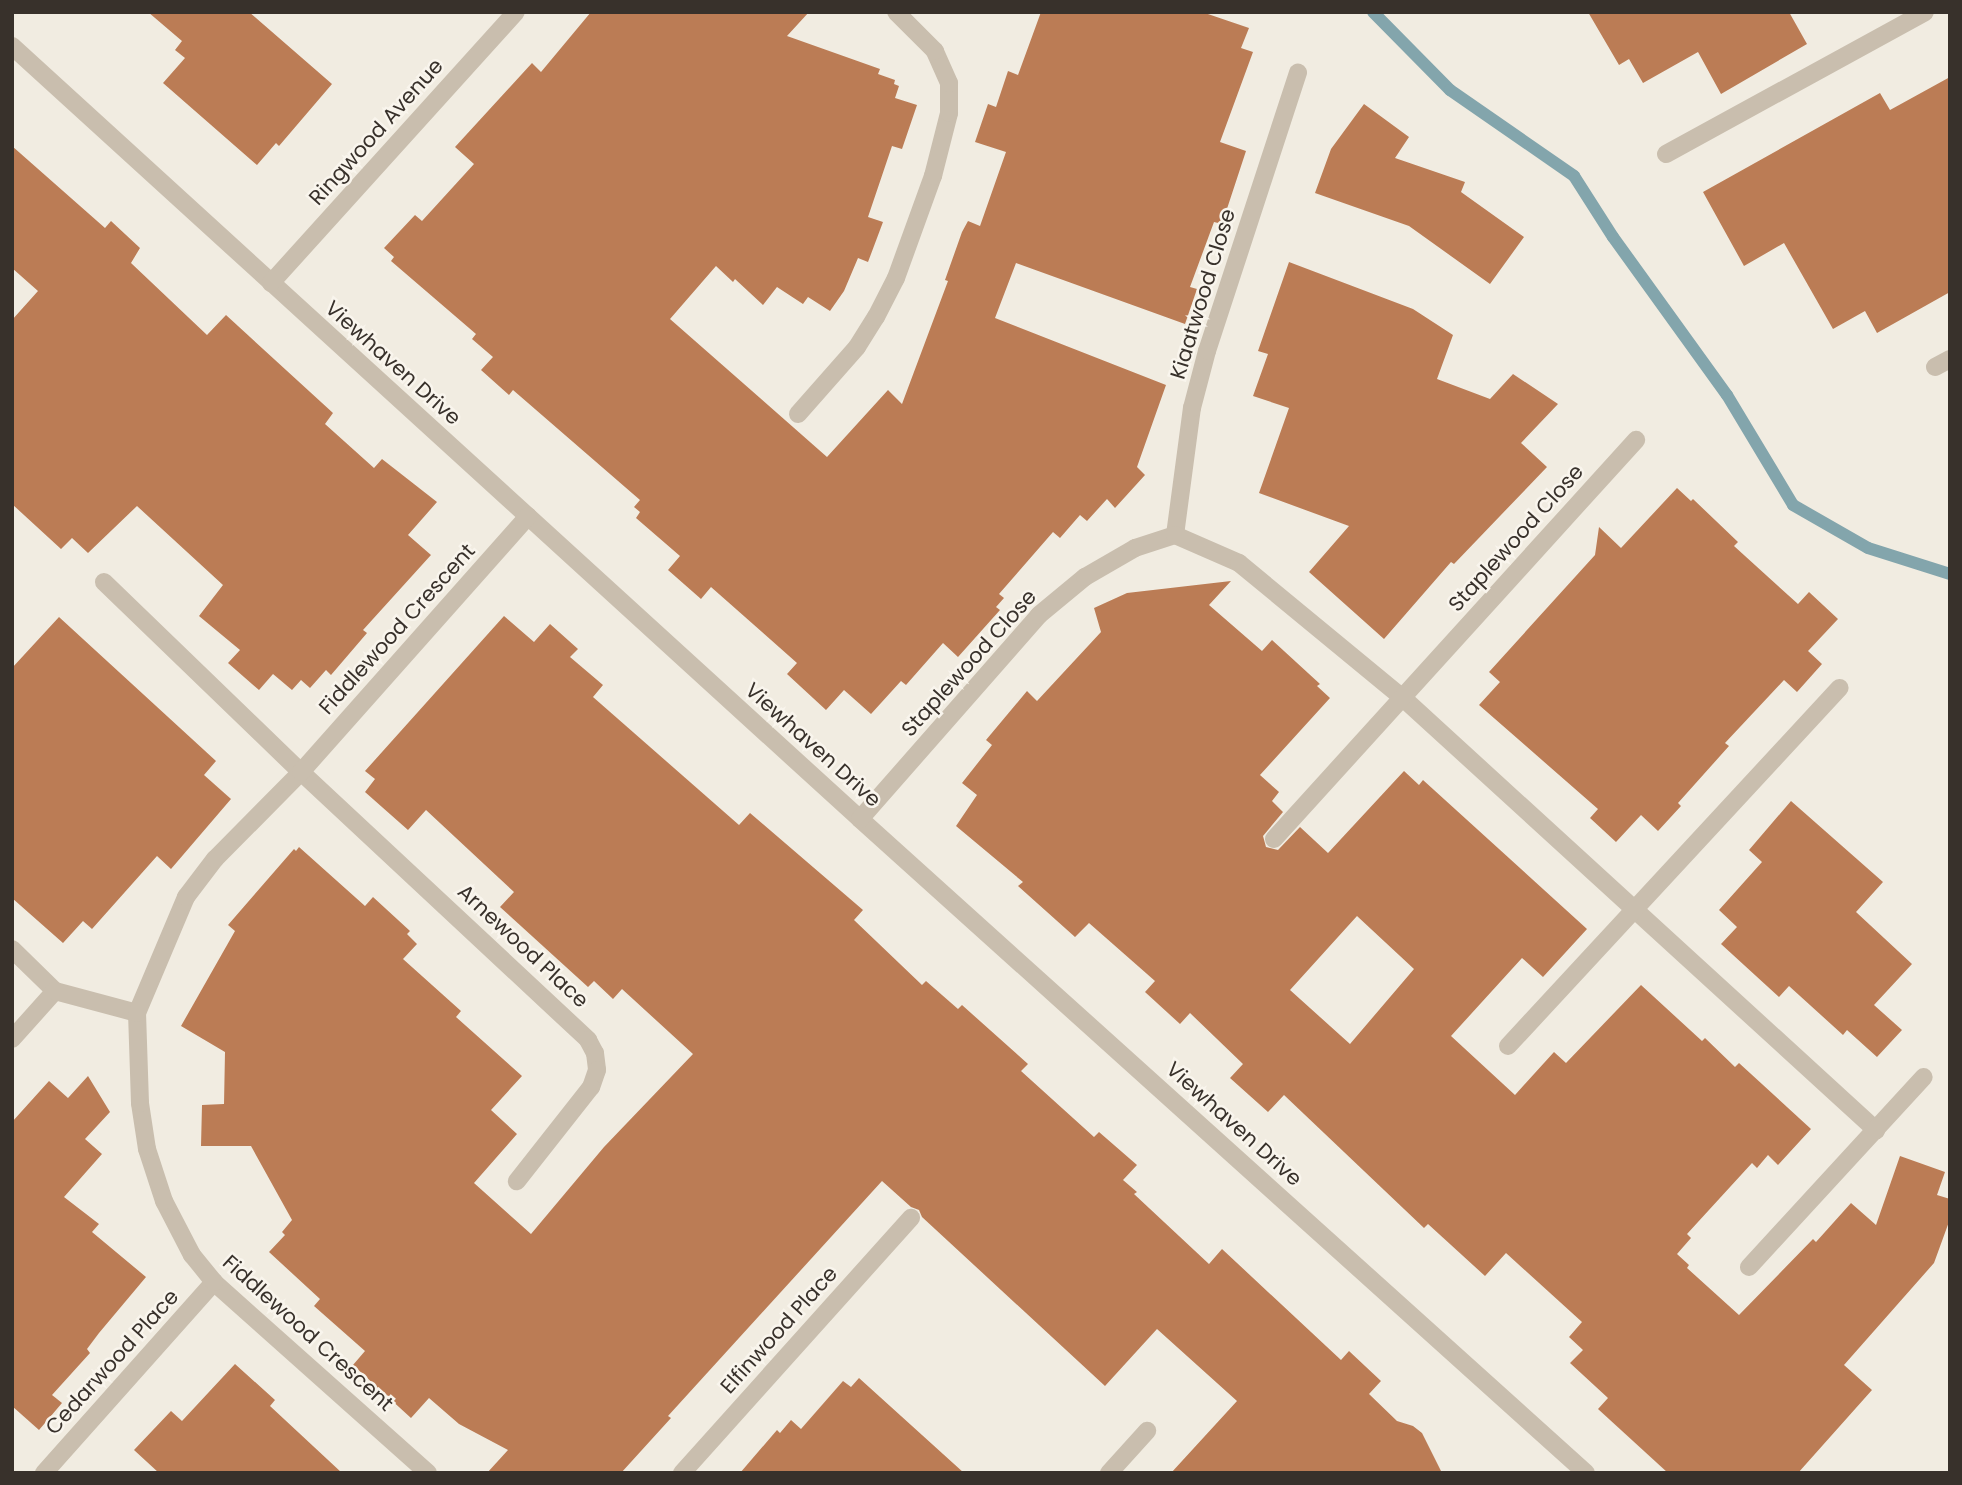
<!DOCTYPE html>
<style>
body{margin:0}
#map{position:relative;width:1962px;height:1485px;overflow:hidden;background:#f1ece1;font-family:Poppins,sans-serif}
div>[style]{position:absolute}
.stream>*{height:12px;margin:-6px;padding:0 6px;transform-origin:6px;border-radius:6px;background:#83a5ac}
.building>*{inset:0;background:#bb7c55}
.minor>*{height:18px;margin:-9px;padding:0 9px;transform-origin:9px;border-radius:9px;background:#c9beae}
span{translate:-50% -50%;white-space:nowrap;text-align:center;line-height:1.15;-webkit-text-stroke:5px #f9f5ed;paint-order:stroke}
.street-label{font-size:21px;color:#38312b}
.frame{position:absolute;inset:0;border:14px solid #38312b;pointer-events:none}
</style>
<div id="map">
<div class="stream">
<div style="left:1373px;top:12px;width:110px;rotate:45.4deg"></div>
<div style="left:1450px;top:90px;width:151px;rotate:34.7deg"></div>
<div style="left:1574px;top:176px;width:72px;rotate:57.4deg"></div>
<div style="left:1613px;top:237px;width:195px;rotate:54.2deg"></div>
<div style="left:1727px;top:395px;width:128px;rotate:59deg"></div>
<div style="left:1793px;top:505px;width:86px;rotate:29.8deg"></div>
<div style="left:1868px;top:548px;width:86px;rotate:17.6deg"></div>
</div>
<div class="building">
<div style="clip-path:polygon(148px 12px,249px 12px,332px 84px,279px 146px,276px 143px,257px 165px,163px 83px,185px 58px,175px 50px,182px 41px)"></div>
<div style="clip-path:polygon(591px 12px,809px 12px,787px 36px,880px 69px,878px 74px,895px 80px,894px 84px,899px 86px,895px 98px,917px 105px,902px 149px,892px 146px,868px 217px,883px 222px,868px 262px,858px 258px,844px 291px,830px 311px,808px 297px,803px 304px,777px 287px,763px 305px,735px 279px,733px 282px,716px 266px,670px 319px,827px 457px,888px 390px,902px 404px,948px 281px,945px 280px,962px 232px,968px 221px,980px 226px,1006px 152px,975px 142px,988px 104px,996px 107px,1008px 71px,1018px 75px,1041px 12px,1202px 12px,1249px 28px,1241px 48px,1253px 52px,1220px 142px,1246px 151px,1222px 224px,1214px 222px,1190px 287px,1197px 289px,1185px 324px,1016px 263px,995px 318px,1166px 385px,1137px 467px,1145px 475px,1115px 508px,1107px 499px,1087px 521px,1080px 515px,1060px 538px,1053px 532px,999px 594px,1004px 598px,996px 607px,1000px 610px,958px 657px,943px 643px,906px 685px,901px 681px,871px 714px,844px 690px,826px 710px,787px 674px,797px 663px,711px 587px,701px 599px,668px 570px,680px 556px,636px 518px,640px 512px,634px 507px,640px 500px,513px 390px,509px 395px,481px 370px,493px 357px,472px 339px,476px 334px,391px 261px,394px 257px,384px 248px,415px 215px,422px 221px,474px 164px,455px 147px,532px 63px,541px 72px)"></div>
<div style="clip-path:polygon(1588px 12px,1789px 12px,1807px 44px,1721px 94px,1698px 52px,1643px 83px,1629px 59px,1619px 65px)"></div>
<div style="clip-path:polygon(1950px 77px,1950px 292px,1877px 333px,1865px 311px,1833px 329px,1784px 243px,1744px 266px,1703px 192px,1880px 93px,1890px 110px)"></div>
<div style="clip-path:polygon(1364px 104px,1409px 137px,1395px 158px,1465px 182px,1461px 192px,1524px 237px,1490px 284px,1409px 226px,1315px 193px,1331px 149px)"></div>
<div style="clip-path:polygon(12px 146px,105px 228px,111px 221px,140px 248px,131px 263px,207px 335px,226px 315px,333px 413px,325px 424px,374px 468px,382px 459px,437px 502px,408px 535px,431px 555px,363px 630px,367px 633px,331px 675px,326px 670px,310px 688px,301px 680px,292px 690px,273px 674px,259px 690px,228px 663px,240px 650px,199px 616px,223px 585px,137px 506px,88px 553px,72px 538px,61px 549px,12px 504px,12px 320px,38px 291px,12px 268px)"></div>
<div style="clip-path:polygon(1289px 262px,1413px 309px,1453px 335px,1437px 379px,1490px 399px,1513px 374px,1558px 404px,1521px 443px,1547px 467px,1454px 564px,1451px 562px,1384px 639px,1309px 572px,1349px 526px,1259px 493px,1289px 408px,1253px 396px,1268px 354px,1258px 351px)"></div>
<div style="clip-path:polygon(1677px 488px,1691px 501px,1693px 499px,1738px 542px,1734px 546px,1798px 604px,1809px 592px,1838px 619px,1808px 651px,1822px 664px,1797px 692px,1784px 680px,1725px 743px,1729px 746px,1678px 803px,1681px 806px,1658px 831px,1641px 815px,1616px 842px,1590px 818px,1598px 809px,1479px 705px,1500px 682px,1489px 672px,1595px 555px,1599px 527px,1621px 548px)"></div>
<div style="clip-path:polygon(evenodd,1231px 581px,1209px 605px,1262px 651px,1272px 640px,1320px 684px,1317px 686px,1330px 698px,1260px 775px,1279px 792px,1272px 801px,1283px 812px,1263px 836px,1266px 847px,1278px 850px,1300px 827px,1328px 853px,1404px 771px,1419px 785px,1423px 780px,1587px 929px,1543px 977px,1522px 958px,1451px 1036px,1515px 1095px,1554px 1052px,1566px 1063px,1641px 985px,1702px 1041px,1705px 1038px,1735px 1067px,1739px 1063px,1811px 1129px,1778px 1165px,1768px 1155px,1757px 1168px,1752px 1163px,1687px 1234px,1691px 1238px,1677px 1254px,1689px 1265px,1687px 1268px,1739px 1315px,1813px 1239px,1816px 1242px,1851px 1203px,1876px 1225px,1900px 1156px,1945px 1172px,1937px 1195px,1950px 1199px,1950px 1219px,1934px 1263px,1844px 1365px,1872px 1390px,1798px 1473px,1668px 1473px,1598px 1409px,1608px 1398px,1570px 1363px,1583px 1350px,1569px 1337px,1582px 1322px,1506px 1253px,1485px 1276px,1428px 1224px,1424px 1228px,1284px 1095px,1268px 1112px,1230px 1078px,1243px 1064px,1190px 1013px,1180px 1024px,1145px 992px,1155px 981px,1089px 923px,1075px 937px,1018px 886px,1023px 882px,956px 826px,977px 795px,962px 783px,992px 745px,986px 740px,1027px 691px,1037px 701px,1101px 632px,1094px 608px,1127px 593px,1231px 581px,1357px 916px,1414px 969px,1350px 1044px,1290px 990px,1357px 916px)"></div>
<div style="clip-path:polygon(504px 616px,534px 642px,550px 624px,578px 649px,570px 657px,603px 685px,593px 697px,739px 825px,750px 813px,863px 910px,854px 920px,922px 985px,926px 981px,958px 1009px,962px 1005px,1028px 1064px,1021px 1071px,1094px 1137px,1099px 1132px,1137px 1165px,1123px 1180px,1137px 1192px,1134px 1194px,1209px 1264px,1222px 1249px,1341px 1360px,1349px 1351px,1381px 1381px,1369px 1394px,1397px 1421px,1413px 1426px,1422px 1433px,1442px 1473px,1171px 1473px,1237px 1401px,1157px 1329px,1105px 1386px,922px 1217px,919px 1210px,911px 1207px,882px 1181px,668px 1416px,671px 1418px,621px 1473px,487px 1473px,508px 1450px,459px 1424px,429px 1398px,411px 1418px,353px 1365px,365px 1351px,314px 1306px,320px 1299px,269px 1252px,285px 1235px,282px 1232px,292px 1220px,251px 1146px,201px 1146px,202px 1105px,224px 1104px,225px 1052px,181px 1026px,235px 931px,228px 925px,294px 849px,296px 851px,299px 847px,365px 906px,373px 897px,410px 931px,407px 934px,417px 944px,403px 959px,461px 1011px,456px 1017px,522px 1076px,491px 1110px,517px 1134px,474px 1183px,531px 1234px,604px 1147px,693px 1054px,622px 989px,613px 999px,594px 981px,588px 987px,500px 907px,514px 892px,426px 810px,408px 830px,365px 792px,375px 779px,365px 771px)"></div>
<div style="clip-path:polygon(59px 617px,216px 761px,204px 775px,231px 799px,171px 869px,157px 856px,92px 929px,83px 921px,63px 943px,12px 898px,12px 668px)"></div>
<div style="clip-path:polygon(1791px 801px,1883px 882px,1856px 912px,1912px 964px,1874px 1005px,1902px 1030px,1877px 1057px,1847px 1030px,1843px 1035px,1789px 986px,1779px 997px,1721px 944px,1737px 927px,1719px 910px,1762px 862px,1749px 850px)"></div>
<div style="clip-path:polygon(88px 1076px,110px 1112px,85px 1139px,102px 1154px,64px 1197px,99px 1224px,92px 1232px,146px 1277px,99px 1333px,87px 1349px,90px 1353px,52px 1395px,62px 1403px,39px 1430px,12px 1406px,12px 1122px,49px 1081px,68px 1098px)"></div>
<div style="clip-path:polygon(235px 1364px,275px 1400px,270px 1406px,342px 1473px,159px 1473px,134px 1450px,171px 1411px,182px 1421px)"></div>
<div style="clip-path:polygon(859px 1378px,964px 1473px,740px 1473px,777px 1430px,780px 1433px,791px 1420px,801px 1429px,843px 1381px,851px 1387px)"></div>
</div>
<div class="minor">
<div style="left:12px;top:46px;width:1147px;rotate:42.35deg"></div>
<div style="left:860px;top:819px;width:977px;rotate:42.01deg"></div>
<div style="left:1666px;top:154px;width:295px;rotate:-28.7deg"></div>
<div style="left:271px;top:283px;width:365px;rotate:-47.9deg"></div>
<div style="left:1935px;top:367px;width:17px;rotate:-28deg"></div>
<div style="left:798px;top:414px;width:89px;rotate:-48.6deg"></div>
<div style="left:857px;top:347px;width:36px;rotate:-58deg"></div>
<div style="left:876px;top:317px;width:44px;rotate:-62.9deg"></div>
<div style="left:896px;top:278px;width:109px;rotate:-70.1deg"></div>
<div style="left:933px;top:176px;width:65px;rotate:-75.7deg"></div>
<div style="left:949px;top:113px;width:30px;rotate:-90deg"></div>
<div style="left:949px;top:83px;width:35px;rotate:-114deg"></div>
<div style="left:935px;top:51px;width:55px;rotate:-135deg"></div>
<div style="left:1175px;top:535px;width:128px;rotate:-82.4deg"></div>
<div style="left:1192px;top:408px;width:59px;rotate:-75.3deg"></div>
<div style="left:1207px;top:351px;width:293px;rotate:-71.9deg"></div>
<div style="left:104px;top:582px;width:274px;rotate:44deg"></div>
<div style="left:301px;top:772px;width:393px;rotate:43deg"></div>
<div style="left:588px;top:1040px;width:15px;rotate:62deg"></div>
<div style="left:595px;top:1053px;width:17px;rotate:83deg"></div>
<div style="left:597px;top:1070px;width:18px;rotate:109deg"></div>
<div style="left:591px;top:1087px;width:120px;rotate:128.2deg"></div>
<div style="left:860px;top:819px;width:271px;rotate:-48.7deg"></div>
<div style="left:1039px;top:615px;width:60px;rotate:-39.6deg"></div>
<div style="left:1085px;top:577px;width:58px;rotate:-30.1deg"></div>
<div style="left:1135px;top:548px;width:42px;rotate:-18deg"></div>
<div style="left:1175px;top:535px;width:70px;rotate:23.6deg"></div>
<div style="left:1239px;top:563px;width:212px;rotate:39.5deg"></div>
<div style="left:1403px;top:698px;width:641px;rotate:42.41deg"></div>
<div style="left:1274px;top:839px;width:539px;rotate:-47.78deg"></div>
<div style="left:12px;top:949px;width:60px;rotate:44.3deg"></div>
<div style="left:12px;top:1039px;width:64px;rotate:-48.1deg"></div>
<div style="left:55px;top:991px;width:85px;rotate:15deg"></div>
<div style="left:1508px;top:1046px;width:488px;rotate:-47.2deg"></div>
<div style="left:1749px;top:1267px;width:258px;rotate:-47.4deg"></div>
<div style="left:44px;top:1473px;width:256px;rotate:-48.3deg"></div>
<div style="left:428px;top:1473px;width:287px;rotate:-138.3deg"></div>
<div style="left:214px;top:1282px;width:35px;rotate:-129deg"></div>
<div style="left:192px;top:1255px;width:61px;rotate:-117.4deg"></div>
<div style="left:164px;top:1201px;width:55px;rotate:-108.1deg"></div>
<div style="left:147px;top:1149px;width:47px;rotate:-98.7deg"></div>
<div style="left:140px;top:1103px;width:90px;rotate:-91.9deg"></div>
<div style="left:137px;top:1013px;width:126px;rotate:-67.1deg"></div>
<div style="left:186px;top:897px;width:48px;rotate:-52.7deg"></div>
<div style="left:215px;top:859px;width:122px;rotate:-45.3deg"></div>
<div style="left:301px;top:772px;width:342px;rotate:-48.4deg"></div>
<div style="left:682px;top:1473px;width:343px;rotate:-48.1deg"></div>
<div style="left:1109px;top:1473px;width:57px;rotate:-47.9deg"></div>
</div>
<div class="street-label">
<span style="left:376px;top:132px;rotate:-48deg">Ringwood Avenue</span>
<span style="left:1203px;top:294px;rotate:-73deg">Kiaatwood Close</span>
<span style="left:393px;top:363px;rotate:42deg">Viewhaven Drive</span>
<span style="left:1516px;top:538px;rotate:-48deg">Staplewood Close</span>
<span style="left:397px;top:629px;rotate:-48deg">Fiddlewood Crescent</span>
<span style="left:969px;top:663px;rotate:-48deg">Staplewood Close</span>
<span style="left:813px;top:745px;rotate:42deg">Viewhaven Drive</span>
<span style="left:523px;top:946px;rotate:43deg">Arnewood Place</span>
<span style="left:1234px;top:1124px;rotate:42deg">Viewhaven Drive</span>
<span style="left:779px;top:1330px;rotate:-48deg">Elfinwood Place</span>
<span style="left:308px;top:1333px;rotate:42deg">Fiddlewood Crescent</span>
<span style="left:112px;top:1362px;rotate:-48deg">Cedarwood Place</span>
</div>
<div class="frame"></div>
</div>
